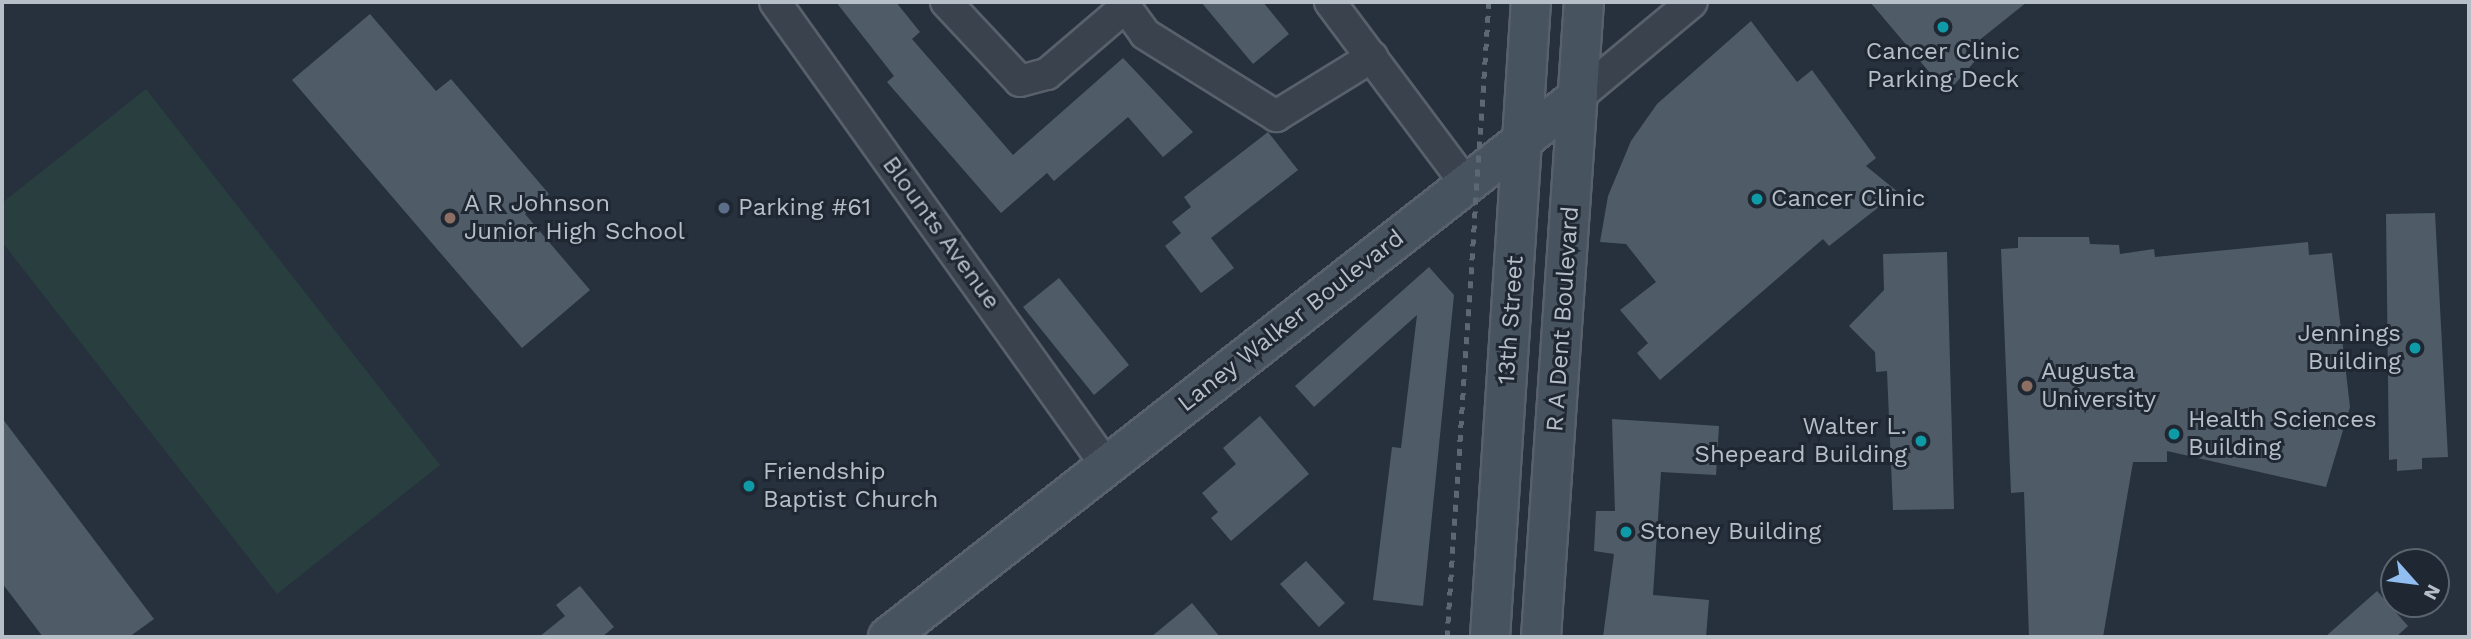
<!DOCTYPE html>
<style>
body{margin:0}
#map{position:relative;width:2471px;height:639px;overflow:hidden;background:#26313d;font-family:"Work Sans",sans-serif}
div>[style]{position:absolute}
.green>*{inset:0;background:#293f3f}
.building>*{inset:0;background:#4f5c67}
.roads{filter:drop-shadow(2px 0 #58616b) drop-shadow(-2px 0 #58616b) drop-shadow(0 2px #58616b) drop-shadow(0 -2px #58616b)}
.minor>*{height:30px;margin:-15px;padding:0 15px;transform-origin:15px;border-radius:15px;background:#3a434d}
.secondary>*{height:38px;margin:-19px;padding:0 19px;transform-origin:19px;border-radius:19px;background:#485360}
.rail>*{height:5px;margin-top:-2.5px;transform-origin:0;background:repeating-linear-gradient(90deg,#5c6774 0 7px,transparent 0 14px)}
.dots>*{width:19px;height:19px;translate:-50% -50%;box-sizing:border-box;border:4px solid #1f2832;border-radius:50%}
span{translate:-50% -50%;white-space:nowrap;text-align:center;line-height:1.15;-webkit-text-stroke:6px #1f2832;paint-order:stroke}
.poi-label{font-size:24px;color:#b6bec8}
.left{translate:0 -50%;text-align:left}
.right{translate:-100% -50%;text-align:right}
.street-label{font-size:24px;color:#b6bec8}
.frame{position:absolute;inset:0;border:4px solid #b6bec8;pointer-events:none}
.north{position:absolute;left:2380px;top:548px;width:70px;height:70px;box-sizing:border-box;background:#1f2832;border:2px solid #5b646e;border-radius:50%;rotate:118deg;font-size:19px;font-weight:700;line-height:28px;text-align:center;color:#b6bec8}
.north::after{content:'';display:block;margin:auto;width:24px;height:32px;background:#92bdf1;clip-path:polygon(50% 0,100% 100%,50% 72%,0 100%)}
</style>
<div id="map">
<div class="green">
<div style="clip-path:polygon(146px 89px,440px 465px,277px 594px,2px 242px,2px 203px)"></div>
</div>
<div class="building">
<div style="clip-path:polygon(836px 2px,896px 2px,920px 32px,912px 39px,1013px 155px,1123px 58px,1193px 132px,1163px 157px,1128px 117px,1054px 181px,1047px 173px,1001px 213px,887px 82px,894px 76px)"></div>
<div style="clip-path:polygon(1201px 2px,1263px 2px,1289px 34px,1253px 64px)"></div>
<div style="clip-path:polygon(1870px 2px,2027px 2px,1967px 50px,1975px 61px,1947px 93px)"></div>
<div style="clip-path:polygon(370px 14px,436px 91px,451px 79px,549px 194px,525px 214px,590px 290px,522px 348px,292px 80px)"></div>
<div style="clip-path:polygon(1751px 21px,1797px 82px,1812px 70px,1876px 158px,1866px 166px,1898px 192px,1829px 246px,1823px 239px,1660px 380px,1637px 353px,1648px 343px,1620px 310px,1656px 282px,1626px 244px,1600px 242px,1608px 196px,1631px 141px,1657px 104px)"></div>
<div style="clip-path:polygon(1268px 132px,1298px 170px,1211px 238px,1234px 268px,1201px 293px,1165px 246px,1181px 233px,1172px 222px,1191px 207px,1184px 197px)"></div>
<div style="clip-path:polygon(2435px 213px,2448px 457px,2422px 458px,2422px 469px,2397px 471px,2397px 459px,2389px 460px,2386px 214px)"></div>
<div style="clip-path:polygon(2018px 237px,2089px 237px,2090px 244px,2119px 245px,2120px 254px,2154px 249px,2155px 257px,2308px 242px,2309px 255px,2332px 253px,2350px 407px,2326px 487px,2167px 451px,2167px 462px,2133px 462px,2103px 637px,2029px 637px,2024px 492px,2011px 493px,2001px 249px,2018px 248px)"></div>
<div style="clip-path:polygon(1947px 252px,1954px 509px,1893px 510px,1887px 371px,1876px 372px,1875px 352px,1849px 326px,1884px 290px,1883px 254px)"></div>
<div style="clip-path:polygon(1429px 267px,1454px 295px,1423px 606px,1373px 600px,1392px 447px,1401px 448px,1417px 315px,1314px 407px,1295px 386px)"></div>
<div style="clip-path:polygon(1059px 278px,1129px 365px,1094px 395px,1023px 307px)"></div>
<div style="clip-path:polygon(1260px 416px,1309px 474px,1231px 541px,1211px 518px,1218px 512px,1202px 493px,1236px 464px,1223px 448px)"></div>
<div style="clip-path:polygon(2px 418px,154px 619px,129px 637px,43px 637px,2px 583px)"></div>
<div style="clip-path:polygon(1612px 419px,1719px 426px,1716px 475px,1661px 472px,1653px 595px,1709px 600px,1706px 637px,1603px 637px,1614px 554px,1594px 551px,1596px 511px,1615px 511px)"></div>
<div style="clip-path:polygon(1306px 561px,1345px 603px,1319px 627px,1280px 584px)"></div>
<div style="clip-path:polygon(580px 586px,614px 627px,602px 637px,539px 637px,565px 616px,556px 605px)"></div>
<div style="clip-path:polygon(2377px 591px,2408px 626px,2396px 637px,2325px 637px)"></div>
<div style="clip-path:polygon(1192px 603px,1220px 637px,1151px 637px)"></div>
</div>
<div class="roads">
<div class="minor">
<div style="left:775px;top:2px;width:569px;rotate:54.44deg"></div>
<div style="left:946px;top:2px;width:108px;rotate:46.9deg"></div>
<div style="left:1020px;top:81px;width:28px;rotate:-15deg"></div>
<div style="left:1047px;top:74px;width:99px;rotate:-40.5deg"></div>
<div style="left:1122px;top:2px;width:39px;rotate:54deg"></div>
<div style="left:1145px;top:34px;width:155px;rotate:32deg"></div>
<div style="left:1276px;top:116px;width:113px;rotate:-31.6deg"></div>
<div style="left:1330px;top:2px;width:227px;rotate:53.2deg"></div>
<div style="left:1578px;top:97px;width:148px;rotate:-39.8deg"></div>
</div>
<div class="secondary">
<div style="left:888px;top:637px;width:876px;rotate:-38.05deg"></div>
<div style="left:1490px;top:637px;width:636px;rotate:-86.31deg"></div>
<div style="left:1541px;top:637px;width:636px;rotate:-86.13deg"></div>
</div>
</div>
<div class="rail">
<div style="left:1447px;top:637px;width:636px;rotate:-86.22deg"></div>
</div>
<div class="dots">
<div style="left:1943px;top:27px;background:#0f9aa8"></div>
<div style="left:1757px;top:199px;background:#0f9aa8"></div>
<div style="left:724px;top:208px;background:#5c6f8a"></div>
<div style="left:450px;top:218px;background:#8d6e63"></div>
<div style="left:2415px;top:348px;background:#0f9aa8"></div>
<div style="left:2027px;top:386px;background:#8d6e63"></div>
<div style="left:2174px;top:434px;background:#0f9aa8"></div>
<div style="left:1921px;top:441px;background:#0f9aa8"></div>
<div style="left:749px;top:486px;background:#0f9aa8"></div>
<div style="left:1626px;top:532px;background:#0f9aa8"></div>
</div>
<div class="poi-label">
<span style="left:1943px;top:66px">Cancer Clinic<br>Parking Deck</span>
<span class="left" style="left:1771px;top:199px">Cancer Clinic</span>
<span class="left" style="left:464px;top:218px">A R Johnson<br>Junior High School</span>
<span class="left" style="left:738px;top:208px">Parking #61</span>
<span class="right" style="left:2401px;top:348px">Jennings<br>Building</span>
<span class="left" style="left:2041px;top:386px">Augusta<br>University</span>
<span class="left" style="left:2188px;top:434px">Health Sciences<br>Building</span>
<span class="right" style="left:1907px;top:441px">Walter L.<br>Shepeard Building</span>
<span class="left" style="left:763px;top:486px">Friendship<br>Baptist Church</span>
<span class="left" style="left:1640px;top:532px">Stoney Building</span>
</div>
<div class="street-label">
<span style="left:941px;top:233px;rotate:54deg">Blounts Avenue</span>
<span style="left:1563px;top:319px;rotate:-86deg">R A Dent Boulevard</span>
<span style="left:1511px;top:320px;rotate:-86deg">13th Street</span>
<span style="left:1291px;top:321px;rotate:-38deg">Laney Walker Boulevard</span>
</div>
<div class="frame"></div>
<div class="north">N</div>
</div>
